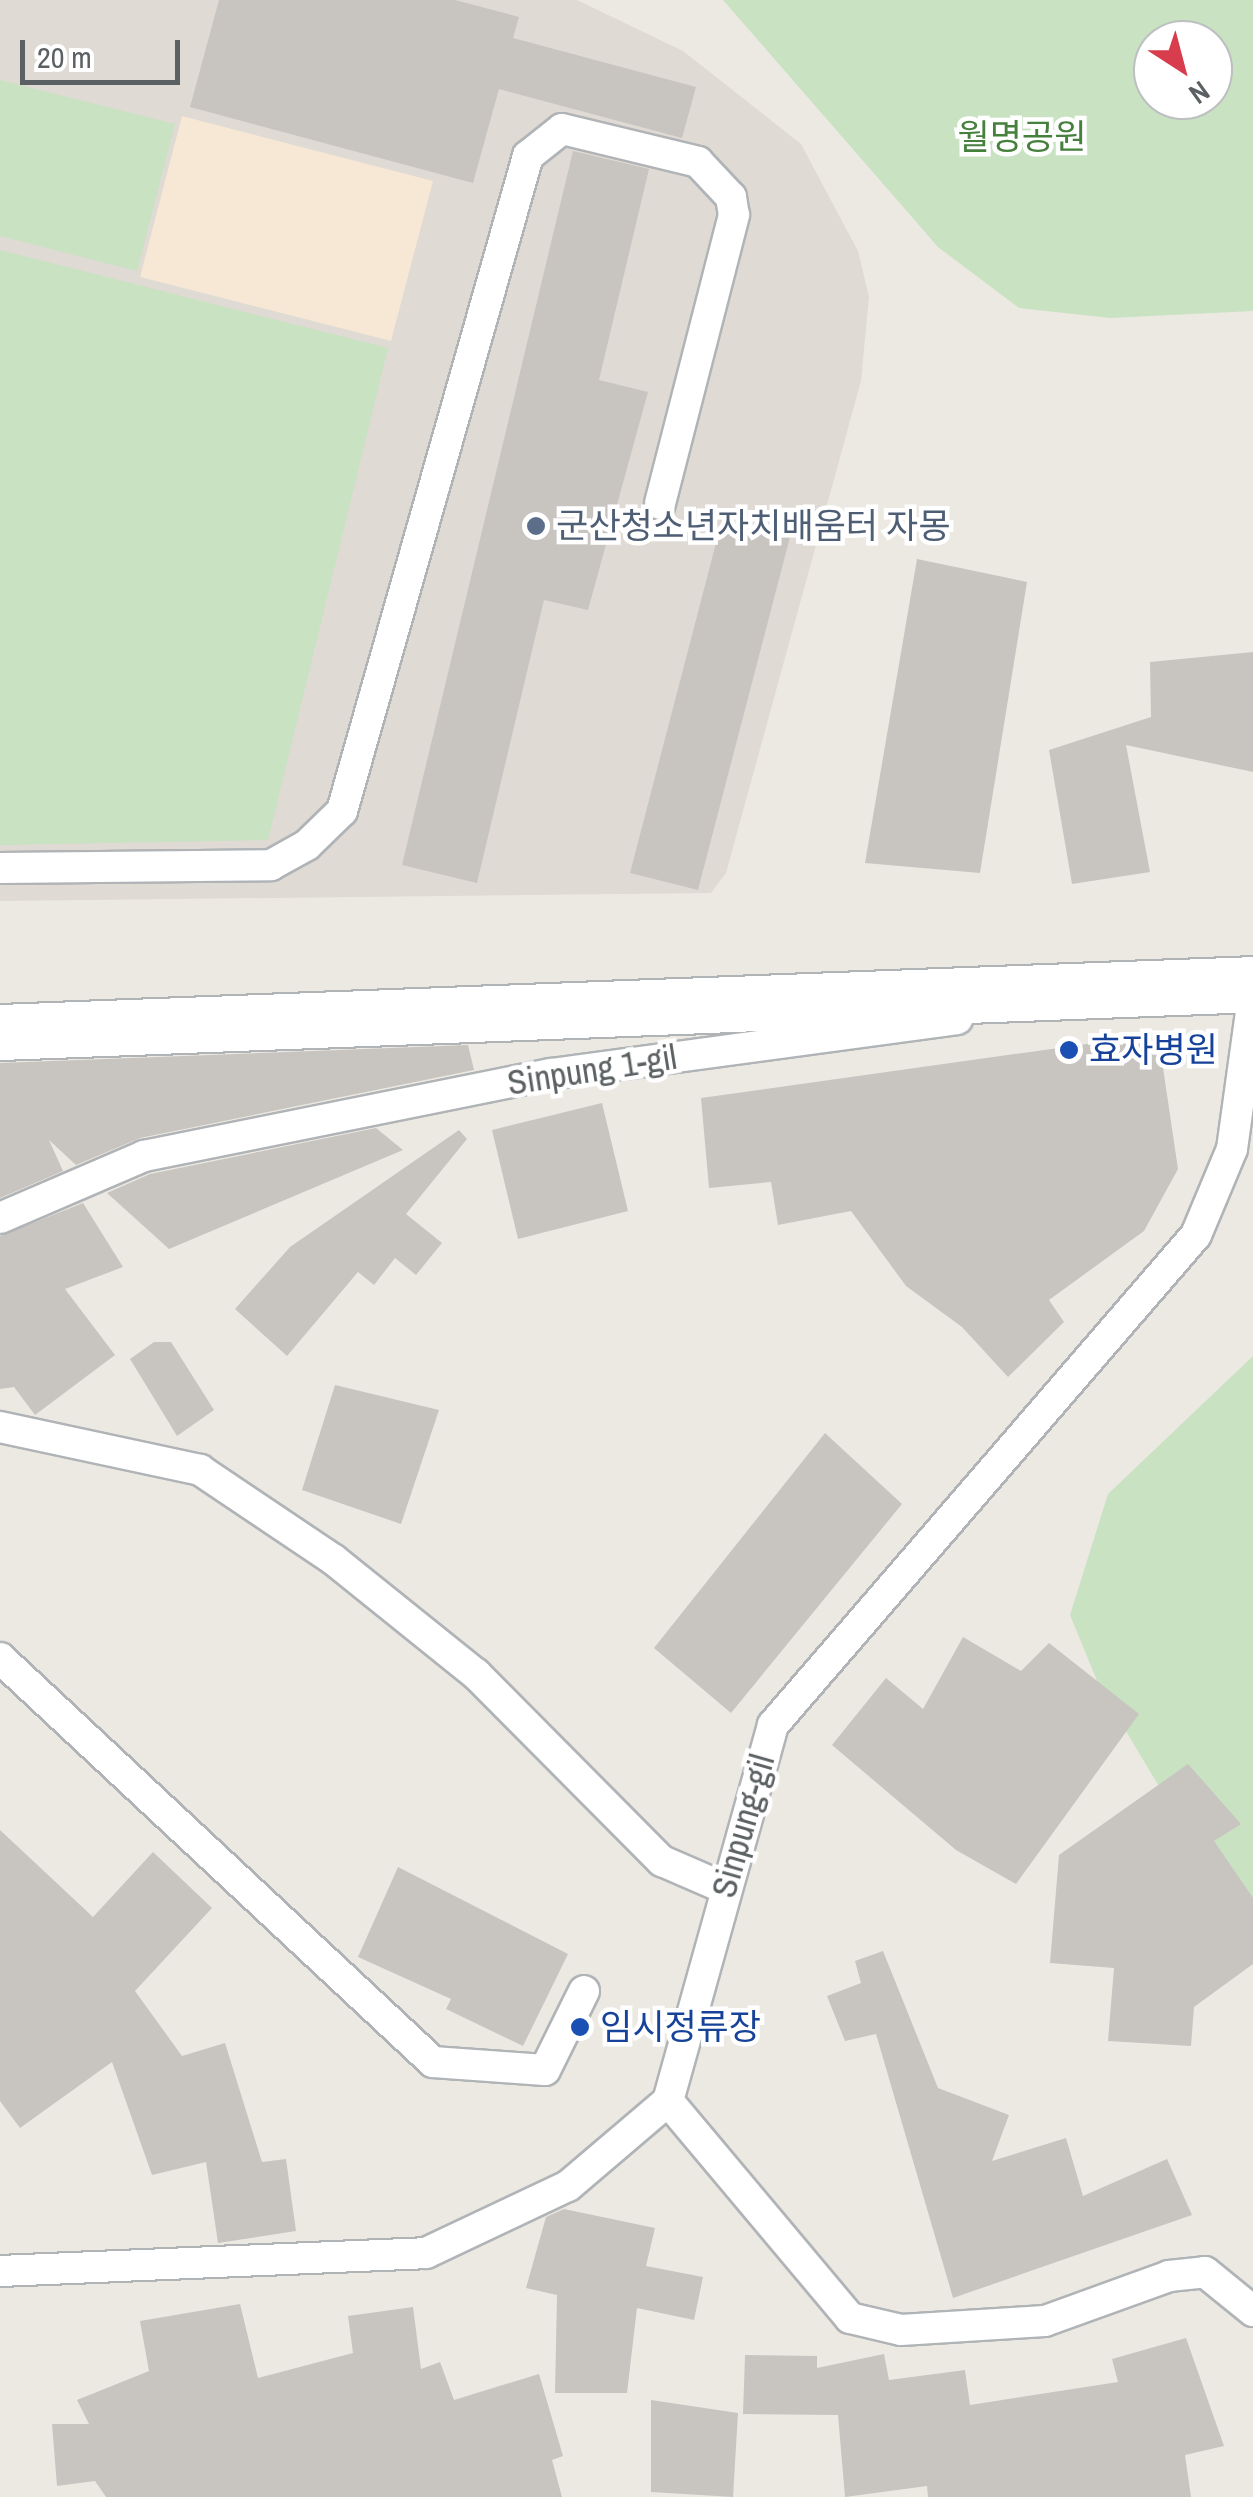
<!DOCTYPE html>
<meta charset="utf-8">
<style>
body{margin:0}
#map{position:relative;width:1253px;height:2497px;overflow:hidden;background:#ece9e3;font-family:"Archivo Narrow","Noto Sans KR",sans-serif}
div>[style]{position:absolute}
.education>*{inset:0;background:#dfdad4}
.green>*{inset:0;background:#c8e2c2}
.sand>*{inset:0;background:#f6e8d4}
.building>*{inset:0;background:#c8c4c0}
.roads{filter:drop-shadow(2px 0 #b0b4b7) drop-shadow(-2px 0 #b0b4b7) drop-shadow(0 2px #b0b4b7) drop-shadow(0 -2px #b0b4b7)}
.lane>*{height:30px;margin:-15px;padding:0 15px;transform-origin:15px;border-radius:15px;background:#fff}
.secondary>*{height:55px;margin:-27.5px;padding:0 27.5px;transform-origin:27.5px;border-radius:27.5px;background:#fff}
.dots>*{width:28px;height:28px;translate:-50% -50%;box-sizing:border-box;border:5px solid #fff;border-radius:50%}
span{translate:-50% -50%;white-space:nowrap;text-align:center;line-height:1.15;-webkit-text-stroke:9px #fff;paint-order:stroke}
.park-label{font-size:35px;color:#46803d}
.service-label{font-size:35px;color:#4e5e75}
.left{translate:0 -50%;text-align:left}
.transit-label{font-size:35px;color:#164399}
.street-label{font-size:35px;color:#5b6062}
.north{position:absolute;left:1133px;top:20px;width:100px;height:100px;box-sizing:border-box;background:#fff;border:2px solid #bdbfc0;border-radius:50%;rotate:144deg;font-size:28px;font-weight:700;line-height:40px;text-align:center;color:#5b6062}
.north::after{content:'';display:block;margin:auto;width:35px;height:45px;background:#d83d4e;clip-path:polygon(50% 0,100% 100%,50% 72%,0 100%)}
.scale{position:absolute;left:20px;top:40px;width:160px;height:45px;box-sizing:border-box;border:5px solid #5b6062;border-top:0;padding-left:12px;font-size:30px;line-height:35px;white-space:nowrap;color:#5b6062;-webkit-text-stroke:8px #fff;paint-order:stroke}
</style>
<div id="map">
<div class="education">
<div style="clip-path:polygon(0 0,577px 0,683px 51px,801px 144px,858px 251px,869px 297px,861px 381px,726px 873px,711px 893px,0 901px)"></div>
</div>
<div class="green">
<div style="clip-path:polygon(evenodd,723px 0,1253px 0,1253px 311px,1110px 318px,1019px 308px,938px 247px,723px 0,1153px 40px,1213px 40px,1213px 100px,1153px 100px,1153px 40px)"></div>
<div style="clip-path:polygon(0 80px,175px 124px,137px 271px,0 236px)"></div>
<div style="clip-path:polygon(0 250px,388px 348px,268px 840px,0 845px)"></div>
<div style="clip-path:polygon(1253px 1356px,1253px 1943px,1100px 1688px,1070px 1615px,1108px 1494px)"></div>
</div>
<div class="sand">
<div style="clip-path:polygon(182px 116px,433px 181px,391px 341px,140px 277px)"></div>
</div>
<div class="building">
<div style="clip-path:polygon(219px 0,455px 0,519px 17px,513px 38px,696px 87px,682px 138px,499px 89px,473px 183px,190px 107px)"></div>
<div style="clip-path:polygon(573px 151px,649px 169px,599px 380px,648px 392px,588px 610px,544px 600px,477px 883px,402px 865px)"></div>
<div style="clip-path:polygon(722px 520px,790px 537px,698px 890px,630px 873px)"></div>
<div style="clip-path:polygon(917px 559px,1027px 582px,980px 873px,865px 863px)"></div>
<div style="clip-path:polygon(1253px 652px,1253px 772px,1126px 745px,1150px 872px,1072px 884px,1049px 750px,1151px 717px,1150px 662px)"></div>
<div style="clip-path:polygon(1158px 1034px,1178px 1169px,1144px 1231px,1049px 1300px,1064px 1322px,1008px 1377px,962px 1327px,906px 1286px,851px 1211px,778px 1225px,771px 1182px,709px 1188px,701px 1098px)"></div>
<div style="clip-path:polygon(468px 1045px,474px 1070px,140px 1138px,76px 1165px,49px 1140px,63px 1171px,0 1198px,0 1063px)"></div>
<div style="clip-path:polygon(602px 1103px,628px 1211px,518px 1239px,492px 1130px)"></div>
<div style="clip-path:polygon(376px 1128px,403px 1150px,169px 1249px,107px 1193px,150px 1174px)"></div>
<div style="clip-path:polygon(459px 1130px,467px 1139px,406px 1214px,442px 1243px,416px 1275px,395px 1258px,374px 1285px,358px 1272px,287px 1356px,235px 1309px,290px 1247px)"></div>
<div style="clip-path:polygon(83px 1203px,123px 1267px,65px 1289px,115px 1355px,35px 1415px,14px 1387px,0 1389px,0 1236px)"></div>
<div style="clip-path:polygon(154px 1342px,171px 1342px,214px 1410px,177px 1436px,130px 1359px)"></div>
<div style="clip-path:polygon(335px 1385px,439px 1410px,401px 1524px,302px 1490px)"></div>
<div style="clip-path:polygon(825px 1433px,902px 1504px,731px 1713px,654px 1648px)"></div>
<div style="clip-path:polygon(963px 1637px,1021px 1671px,1049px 1643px,1139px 1714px,1016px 1884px,956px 1850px,832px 1745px,886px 1678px,923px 1709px)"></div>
<div style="clip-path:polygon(1188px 1764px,1241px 1824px,1214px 1841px,1253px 1898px,1253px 1964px,1194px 2007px,1191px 2046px,1108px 2041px,1114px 1968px,1050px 1963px,1059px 1855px)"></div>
<div style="clip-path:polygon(0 1830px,93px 1917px,153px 1852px,212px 1908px,135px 1991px,182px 2056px,225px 2043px,262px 2162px,286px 2159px,296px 2231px,218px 2243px,206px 2162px,152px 2175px,112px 2062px,20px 2128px,0 2101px)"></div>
<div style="clip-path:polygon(398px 1867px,568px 1954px,523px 2046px,446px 2009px,451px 1999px,358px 1957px)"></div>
<div style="clip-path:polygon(883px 1951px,938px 2088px,1009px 2115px,992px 2161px,1066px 2138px,1083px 2196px,1167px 2159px,1192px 2215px,953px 2298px,876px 2034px,845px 2041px,827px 1996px,861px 1983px,855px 1961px)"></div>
<div style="clip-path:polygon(564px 2209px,655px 2228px,646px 2266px,703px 2277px,694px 2320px,637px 2308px,627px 2393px,555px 2393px,557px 2295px,526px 2288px,546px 2217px)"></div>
<div style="clip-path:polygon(240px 2304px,258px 2378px,353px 2353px,348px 2316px,413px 2307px,421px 2369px,440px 2362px,454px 2400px,539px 2374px,563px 2456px,552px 2460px,562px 2497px,106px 2497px,95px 2481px,57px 2486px,52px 2424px,89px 2424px,77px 2400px,149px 2371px,140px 2321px)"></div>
<div style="clip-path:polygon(1186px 2338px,1224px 2446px,1185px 2455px,1191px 2497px,928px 2497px,927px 2486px,845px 2497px,838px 2415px,743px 2414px,745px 2355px,817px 2356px,817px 2368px,884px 2354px,889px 2380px,965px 2370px,970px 2405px,1118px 2382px,1112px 2359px)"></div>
<div style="clip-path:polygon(651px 2400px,738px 2413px,733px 2497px,651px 2492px)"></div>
</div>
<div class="roads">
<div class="lane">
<div style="left:0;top:868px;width:271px;rotate:-0.6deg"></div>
<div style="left:271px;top:865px;width:41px;rotate:-29.1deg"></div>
<div style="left:307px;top:845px;width:49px;rotate:-44.2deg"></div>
<div style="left:342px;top:811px;width:681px;rotate:-74.15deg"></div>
<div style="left:528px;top:156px;width:43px;rotate:-38.5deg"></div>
<div style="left:562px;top:129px;width:140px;rotate:13.6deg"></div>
<div style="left:698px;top:162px;width:48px;rotate:46.7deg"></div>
<div style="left:731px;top:197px;width:18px;rotate:81deg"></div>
<div style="left:734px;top:215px;width:298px;rotate:104.4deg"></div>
<div style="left:0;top:1218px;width:157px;rotate:-23.3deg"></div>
<div style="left:144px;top:1156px;width:415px;rotate:-11.4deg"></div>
<div style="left:551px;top:1074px;width:410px;rotate:-7.7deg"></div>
<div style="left:0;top:1427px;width:205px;rotate:12.1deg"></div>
<div style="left:200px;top:1470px;width:161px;rotate:33.9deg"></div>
<div style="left:334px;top:1560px;width:182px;rotate:38.8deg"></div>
<div style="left:476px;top:1674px;width:264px;rotate:45.2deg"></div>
<div style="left:662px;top:1861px;width:68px;rotate:23.5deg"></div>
<div style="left:0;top:1658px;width:592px;rotate:43.02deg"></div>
<div style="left:433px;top:2062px;width:112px;rotate:4.1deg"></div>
<div style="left:545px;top:2070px;width:88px;rotate:-63.7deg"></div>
<div style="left:668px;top:2101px;width:283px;rotate:50deg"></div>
<div style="left:850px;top:2318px;width:52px;rotate:13.2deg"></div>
<div style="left:901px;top:2330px;width:144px;rotate:-3.6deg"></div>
<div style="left:1045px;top:2321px;width:132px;rotate:-19.9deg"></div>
<div style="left:1169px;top:2276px;width:36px;rotate:-6deg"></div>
<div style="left:1205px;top:2272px;width:62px;rotate:39.1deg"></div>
<div style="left:0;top:2271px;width:426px;rotate:-2.4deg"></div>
<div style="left:426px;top:2253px;width:157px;rotate:-25.3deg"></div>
<div style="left:568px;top:2186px;width:131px;rotate:-40.4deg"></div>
<div style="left:668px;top:2101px;width:390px;rotate:-74.4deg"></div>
<div style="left:773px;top:1725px;width:647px;rotate:-49.2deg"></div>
<div style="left:1196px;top:1235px;width:93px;rotate:-67.3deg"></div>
<div style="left:1232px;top:1149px;width:152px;rotate:-82.1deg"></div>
</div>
<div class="secondary">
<div style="left:0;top:1032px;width:1254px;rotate:-2.19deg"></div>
</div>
</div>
<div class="dots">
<div style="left:536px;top:526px;background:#5c6f8a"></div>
<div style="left:1069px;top:1050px;background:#1a4fb4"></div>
<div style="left:580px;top:2027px;background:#1a4fb4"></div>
</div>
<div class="park-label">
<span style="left:1022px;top:137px">월명공원</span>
</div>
<div class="service-label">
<span class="left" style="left:556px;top:526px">군산청소년자치배움터 자몽</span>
</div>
<div class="transit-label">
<span class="left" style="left:1089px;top:1050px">효자병원</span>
<span class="left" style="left:600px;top:2027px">임시정류장</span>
</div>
<div class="street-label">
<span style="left:592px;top:1070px;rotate:-9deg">Sinpung 1-gil</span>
<span style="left:743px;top:1826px;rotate:-74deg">Sinpung-gil</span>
</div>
<div class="north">N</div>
<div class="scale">20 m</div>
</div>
